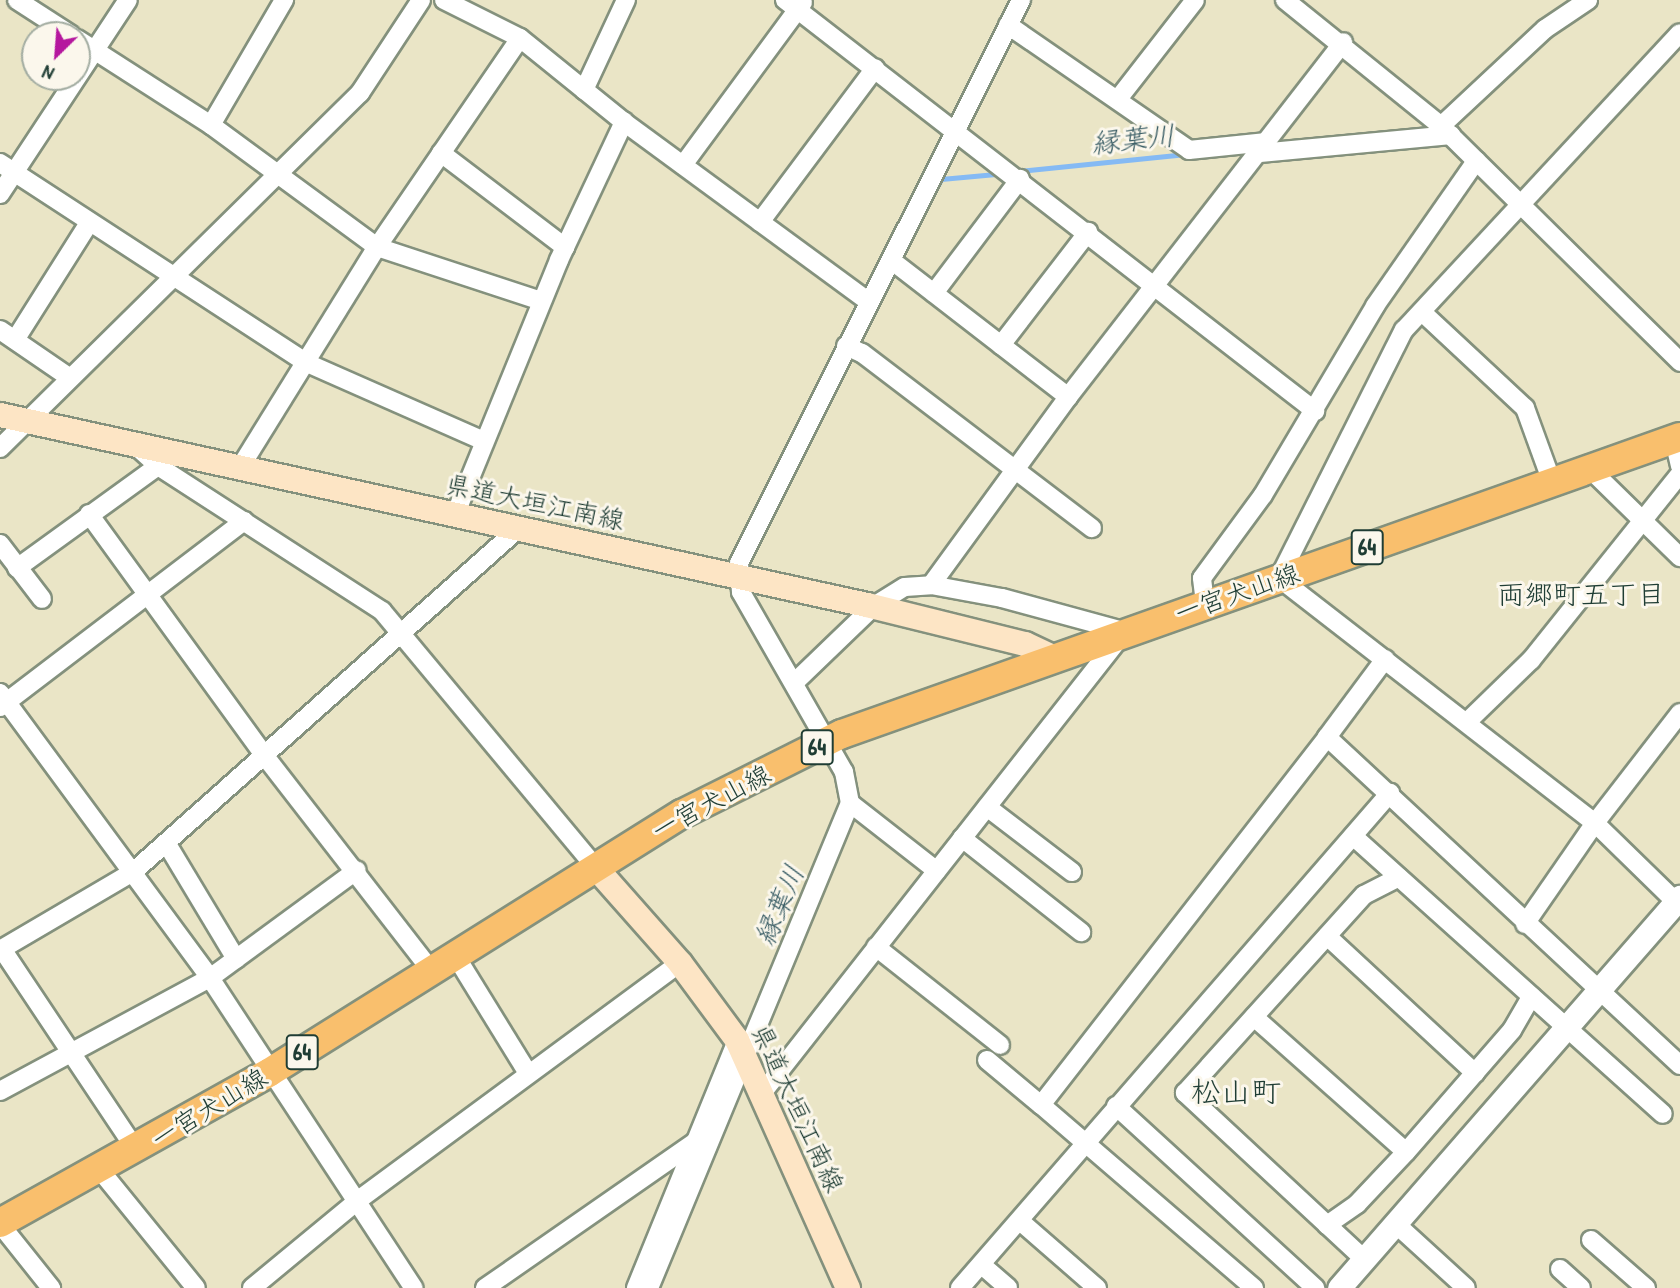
<!DOCTYPE html>
<meta charset="utf-8">
<style>
body{margin:0}
#map{position:relative;width:1680px;height:1288px;overflow:hidden;background:#eae5c6;font-family:"Patrick Hand","Klee One",sans-serif}
div>[style]{position:absolute}
.stream>*{height:5px;margin:-2.5px;padding:0 2.5px;transform-origin:2.5px;border-radius:2.5px;background:#85baf4}
.roads{filter:drop-shadow(2px 0 #84917d) drop-shadow(-2px 0 #84917d) drop-shadow(0 2px #84917d) drop-shadow(0 -2px #84917d)}
.minor>*{height:18px;margin:-9px;padding:0 9px;transform-origin:9px;border-radius:9px;background:#fff}
.tertiary>*{height:23px;margin:-11.5px;padding:0 11.5px;transform-origin:11.5px;border-radius:11.5px;background:#fff}
.secondary>*{height:24px;margin:-12px;padding:0 12px;transform-origin:12px;border-radius:12px;background:#fde5c5}
.primary>*{height:28px;margin:-14px;padding:0 14px;transform-origin:14px;border-radius:14px;background:#f9bf6d}
span{translate:-50% -50%;white-space:nowrap;text-align:center;line-height:1.15;-webkit-text-stroke:6px #fbf7ec;paint-order:stroke}
.shield-label span{padding:2px 5px;background:#fbf7ec;border:2px solid;border-radius:5px;-webkit-text-stroke-width:0}
.shield-label{font-size:24px;color:#1f3d34;font-weight:700}
.street-label{font-size:26px;color:#1f3d34}
.water-label{font-size:28px;color:#385c64;font-style:italic}
.neighbourhood-label{font-size:28px;color:#1f3d34}
.quarter-label{font-size:30px;color:#1f3d34}
.north{position:absolute;left:21px;top:21px;width:70px;height:70px;box-sizing:border-box;background:#fbf7ec;border:2px solid #a3ada2;border-radius:50%;rotate:205deg;font-size:19px;font-weight:700;line-height:28px;text-align:center;color:#1f3d34}
.north::after{content:'';display:block;margin:auto;width:24px;height:32px;background:#b5179e;clip-path:polygon(50% 0,100% 100%,50% 72%,0 100%)}
</style>
<div id="map">
<div class="stream">
<div style="left:1019px;top:171px;width:168px;rotate:-5.8deg"></div>
<div style="left:938px;top:185px;width:7px;rotate:-63deg"></div>
<div style="left:941px;top:179px;width:55px;rotate:-5.2deg"></div>
</div>
<div class="roads">
<div class="minor">
<div style="left:17px;top:0;width:64px;rotate:32.9deg"></div>
<div style="left:444px;top:0;width:85px;rotate:26.6deg"></div>
<div style="left:520px;top:38px;width:134px;rotate:38.9deg"></div>
<div style="left:624px;top:122px;width:304px;rotate:36.3deg"></div>
<div style="left:785px;top:0;width:671px;rotate:37.79deg"></div>
<div style="left:1285px;top:0;width:201px;rotate:38.9deg"></div>
<div style="left:1441px;top:126px;width:336px;rotate:44.6deg"></div>
<div style="left:1008px;top:25px;width:220px;rotate:34.6deg"></div>
<div style="left:1189px;top:150px;width:78px;rotate:-5.9deg"></div>
<div style="left:77px;top:39px;width:159px;rotate:32.7deg"></div>
<div style="left:211px;top:125px;width:206px;rotate:36.3deg"></div>
<div style="left:377px;top:247px;width:173px;rotate:18.2deg"></div>
<div style="left:584px;top:90px;width:99px;rotate:-65deg"></div>
<div style="left:1118px;top:99px;width:125px;rotate:-52.1deg"></div>
<div style="left:211px;top:125px;width:145px;rotate:-59.7deg"></div>
<div style="left:1441px;top:126px;width:142px;rotate:-43deg"></div>
<div style="left:1545px;top:29px;width:52px;rotate:-34deg"></div>
<div style="left:441px;top:153px;width:156px;rotate:37.2deg"></div>
<div style="left:1260px;top:153px;width:192px;rotate:-5.4deg"></div>
<div style="left:0;top:163px;width:366px;rotate:33.1deg"></div>
<div style="left:307px;top:363px;width:193px;rotate:23.8deg"></div>
<div style="left:683px;top:165px;width:202px;rotate:-53.6deg"></div>
<div style="left:0;top:194px;width:232px;rotate:-56.6deg"></div>
<div style="left:760px;top:222px;width:192px;rotate:-53.2deg"></div>
<div style="left:891px;top:260px;width:224px;rotate:37.7deg"></div>
<div style="left:934px;top:293px;width:143px;rotate:-53deg"></div>
<div style="left:1422px;top:312px;width:141px;rotate:43deg"></div>
<div style="left:1525px;top:408px;width:79px;rotate:70deg"></div>
<div style="left:0;top:330px;width:85px;rotate:34.4deg"></div>
<div style="left:15px;top:340px;width:138px;rotate:-57.7deg"></div>
<div style="left:1001px;top:345px;width:143px;rotate:-52.4deg"></div>
<div style="left:846px;top:346px;width:17px;rotate:24deg"></div>
<div style="left:862px;top:353px;width:289px;rotate:37.3deg"></div>
<div style="left:1674px;top:440px;width:27px;rotate:77deg"></div>
<div style="left:135px;top:445px;width:31px;rotate:42deg"></div>
<div style="left:158px;top:466px;width:267px;rotate:32.9deg"></div>
<div style="left:382px;top:611px;width:334px;rotate:50.2deg"></div>
<div style="left:0;top:448px;width:506px;rotate:-44.6deg"></div>
<div style="left:360px;top:93px;width:111px;rotate:-56.7deg"></div>
<div style="left:241px;top:466px;width:258px;rotate:-58.2deg"></div>
<div style="left:377px;top:247px;width:253px;rotate:-55.6deg"></div>
<div style="left:1590px;top:469px;width:126px;rotate:44.4deg"></div>
<div style="left:89px;top:514px;width:298px;rotate:54deg"></div>
<div style="left:264px;top:755px;width:272px;rotate:52.2deg"></div>
<div style="left:455px;top:515px;width:275px;rotate:-67.8deg"></div>
<div style="left:559px;top:260px;width:153px;rotate:-64.8deg"></div>
<div style="left:0;top:544px;width:69px;rotate:52.6deg"></div>
<div style="left:17px;top:568px;width:174px;rotate:-35.9deg"></div>
<div style="left:931px;top:585px;width:233px;rotate:-53.9deg"></div>
<div style="left:1068px;top:397px;width:449px;rotate:-52.2deg"></div>
<div style="left:1205px;top:603px;width:25px;rotate:-97deg"></div>
<div style="left:1202px;top:578px;width:103px;rotate:-53.7deg"></div>
<div style="left:1263px;top:495px;width:220px;rotate:-59.3deg"></div>
<div style="left:1375px;top:306px;width:177px;rotate:-55.1deg"></div>
<div style="left:1385px;top:659px;width:97px;rotate:126.6deg"></div>
<div style="left:1327px;top:737px;width:482px;rotate:42.9deg"></div>
<div style="left:794px;top:683px;width:111px;rotate:-43.9deg"></div>
<div style="left:874px;top:606px;width:36px;rotate:-32deg"></div>
<div style="left:905px;top:587px;width:26px;rotate:-4deg"></div>
<div style="left:931px;top:585px;width:72px;rotate:10.4deg"></div>
<div style="left:1002px;top:598px;width:130px;rotate:15.2deg"></div>
<div style="left:0;top:693px;width:354px;rotate:53.6deg"></div>
<div style="left:210px;top:978px;width:371px;rotate:56.7deg"></div>
<div style="left:0;top:707px;width:307px;rotate:-37.3deg"></div>
<div style="left:1467px;top:722px;width:89px;rotate:-44.1deg"></div>
<div style="left:1531px;top:660px;width:238px;rotate:-51.3deg"></div>
<div style="left:850px;top:803px;width:110px;rotate:38deg"></div>
<div style="left:987px;top:807px;width:107px;rotate:37.4deg"></div>
<div style="left:1353px;top:836px;width:416px;rotate:41.9deg"></div>
<div style="left:962px;top:838px;width:152px;rotate:38.3deg"></div>
<div style="left:167px;top:844px;width:134px;rotate:59deg"></div>
<div style="left:1676px;top:902px;width:113px;rotate:-135.7deg"></div>
<div style="left:1595px;top:823px;width:400px;rotate:-142.2deg"></div>
<div style="left:1279px;top:578px;width:278px;rotate:-63.3deg"></div>
<div style="left:1404px;top:330px;width:405px;rotate:-47.1deg"></div>
<div style="left:1525px;top:924px;width:123px;rotate:-55.3deg"></div>
<div style="left:1595px;top:823px;width:139px;rotate:-52.3deg"></div>
<div style="left:1327px;top:936px;width:202px;rotate:42.8deg"></div>
<div style="left:876px;top:947px;width:158px;rotate:38.3deg"></div>
<div style="left:2px;top:949px;width:242px;rotate:56.3deg"></div>
<div style="left:0;top:950px;width:154px;rotate:-30.4deg"></div>
<div style="left:133px;top:872px;width:517px;rotate:-41.71deg"></div>
<div style="left:455px;top:955px;width:139px;rotate:58.3deg"></div>
<div style="left:1254px;top:1017px;width:203px;rotate:41.6deg"></div>
<div style="left:987px;top:1060px;width:70px;rotate:39.8deg"></div>
<div style="left:0;top:1091px;width:238px;rotate:-28.3deg"></div>
<div style="left:210px;top:978px;width:182px;rotate:-36.3deg"></div>
<div style="left:763px;top:1092px;width:581px;rotate:-51.85deg"></div>
<div style="left:1116px;top:1106px;width:270px;rotate:42.4deg"></div>
<div style="left:100px;top:1170px;width:152px;rotate:50.9deg"></div>
<div style="left:1020px;top:1221px;width:102px;rotate:41deg"></div>
<div style="left:0;top:1224px;width:82px;rotate:51.4deg"></div>
<div style="left:1327px;top:1225px;width:37px;rotate:-35deg"></div>
<div style="left:1357px;top:1204px;width:71px;rotate:-46.7deg"></div>
<div style="left:1406px;top:1152px;width:162px;rotate:-49deg"></div>
<div style="left:1512px;top:1030px;width:39px;rotate:-60deg"></div>
<div style="left:1397px;top:1225px;width:93px;rotate:42.4deg"></div>
<div style="left:1591px;top:1240px;width:73px;rotate:41.1deg"></div>
<div style="left:1365px;top:1260px;width:246px;rotate:-137.1deg"></div>
<div style="left:1185px;top:1093px;width:267px;rotate:-47.9deg"></div>
<div style="left:1364px;top:895px;width:39px;rotate:-27deg"></div>
<div style="left:983px;top:1266px;width:33px;rotate:41deg"></div>
<div style="left:1560px;top:1269px;width:28px;rotate:42deg"></div>
<div style="left:252px;top:1288px;width:136px;rotate:-39.6deg"></div>
<div style="left:357px;top:1201px;width:401px;rotate:-36.4deg"></div>
<div style="left:485px;top:1288px;width:256px;rotate:-34.8deg"></div>
<div style="left:695px;top:1142px;width:13px;rotate:23deg"></div>
<div style="left:636px;top:1288px;width:268px;rotate:-67.8deg"></div>
<div style="left:649px;top:1288px;width:525px;rotate:-67.49deg"></div>
<div style="left:850px;top:803px;width:32px;rotate:-101deg"></div>
<div style="left:844px;top:772px;width:207px;rotate:-119.8deg"></div>
<div style="left:741px;top:592px;width:29px;rotate:-94deg"></div>
<div style="left:739px;top:563px;width:630px;rotate:-63.39deg"></div>
<div style="left:960px;top:1288px;width:656px;rotate:-49.02deg"></div>
<div style="left:1254px;top:1288px;width:281px;rotate:-139.3deg"></div>
<div style="left:1041px;top:1105px;width:466px;rotate:-52.1deg"></div>
</div>
<div class="tertiary">
<div style="left:1339px;top:1288px;width:519px;rotate:-48.91deg"></div>
</div>
<div class="secondary">
<div style="left:0;top:415px;width:888px;rotate:12.36deg"></div>
<div style="left:867px;top:605px;width:163px;rotate:13.9deg"></div>
<div style="left:1025px;top:644px;width:31px;rotate:25deg"></div>
<div style="left:596px;top:868px;width:127px;rotate:48.5deg"></div>
<div style="left:680px;top:963px;width:96px;rotate:53.5deg"></div>
<div style="left:737px;top:1040px;width:272px;rotate:65.9deg"></div>
</div>
<div class="primary">
<div style="left:0;top:1223px;width:309px;rotate:-29.2deg"></div>
<div style="left:270px;top:1072px;width:486px;rotate:-32.1deg"></div>
<div style="left:682px;top:814px;width:179px;rotate:-26.6deg"></div>
<div style="left:842px;top:734px;width:889px;rotate:-19.52deg"></div>
</div>
</div>
<div class="shield-label">
<span style="left:1367px;top:547px">64</span>
<span style="left:817px;top:747px">64</span>
<span style="left:302px;top:1052px">64</span>
</div>
<div class="street-label">
<span style="left:535px;top:502px;rotate:12deg">県道大垣江南線</span>
<span style="left:1237px;top:593px;rotate:-19deg">一宮犬山線</span>
<span style="left:711px;top:802px;rotate:-28deg">一宮犬山線</span>
<span style="left:209px;top:1108px;rotate:-31deg">一宮犬山線</span>
<span style="left:798px;top:1108px;rotate:65deg">県道大垣江南線</span>
</div>
<div class="water-label">
<span style="left:1133px;top:139px;rotate:-6deg">縁葉川</span>
<span style="left:779px;top:905px;rotate:-67deg">縁葉川</span>
</div>
<div class="neighbourhood-label">
<span style="left:1581px;top:594px">両郷町五丁目</span>
</div>
<div class="quarter-label">
<span style="left:1236px;top:1091px">松山町</span>
</div>
<div class="north">N</div>
</div>
